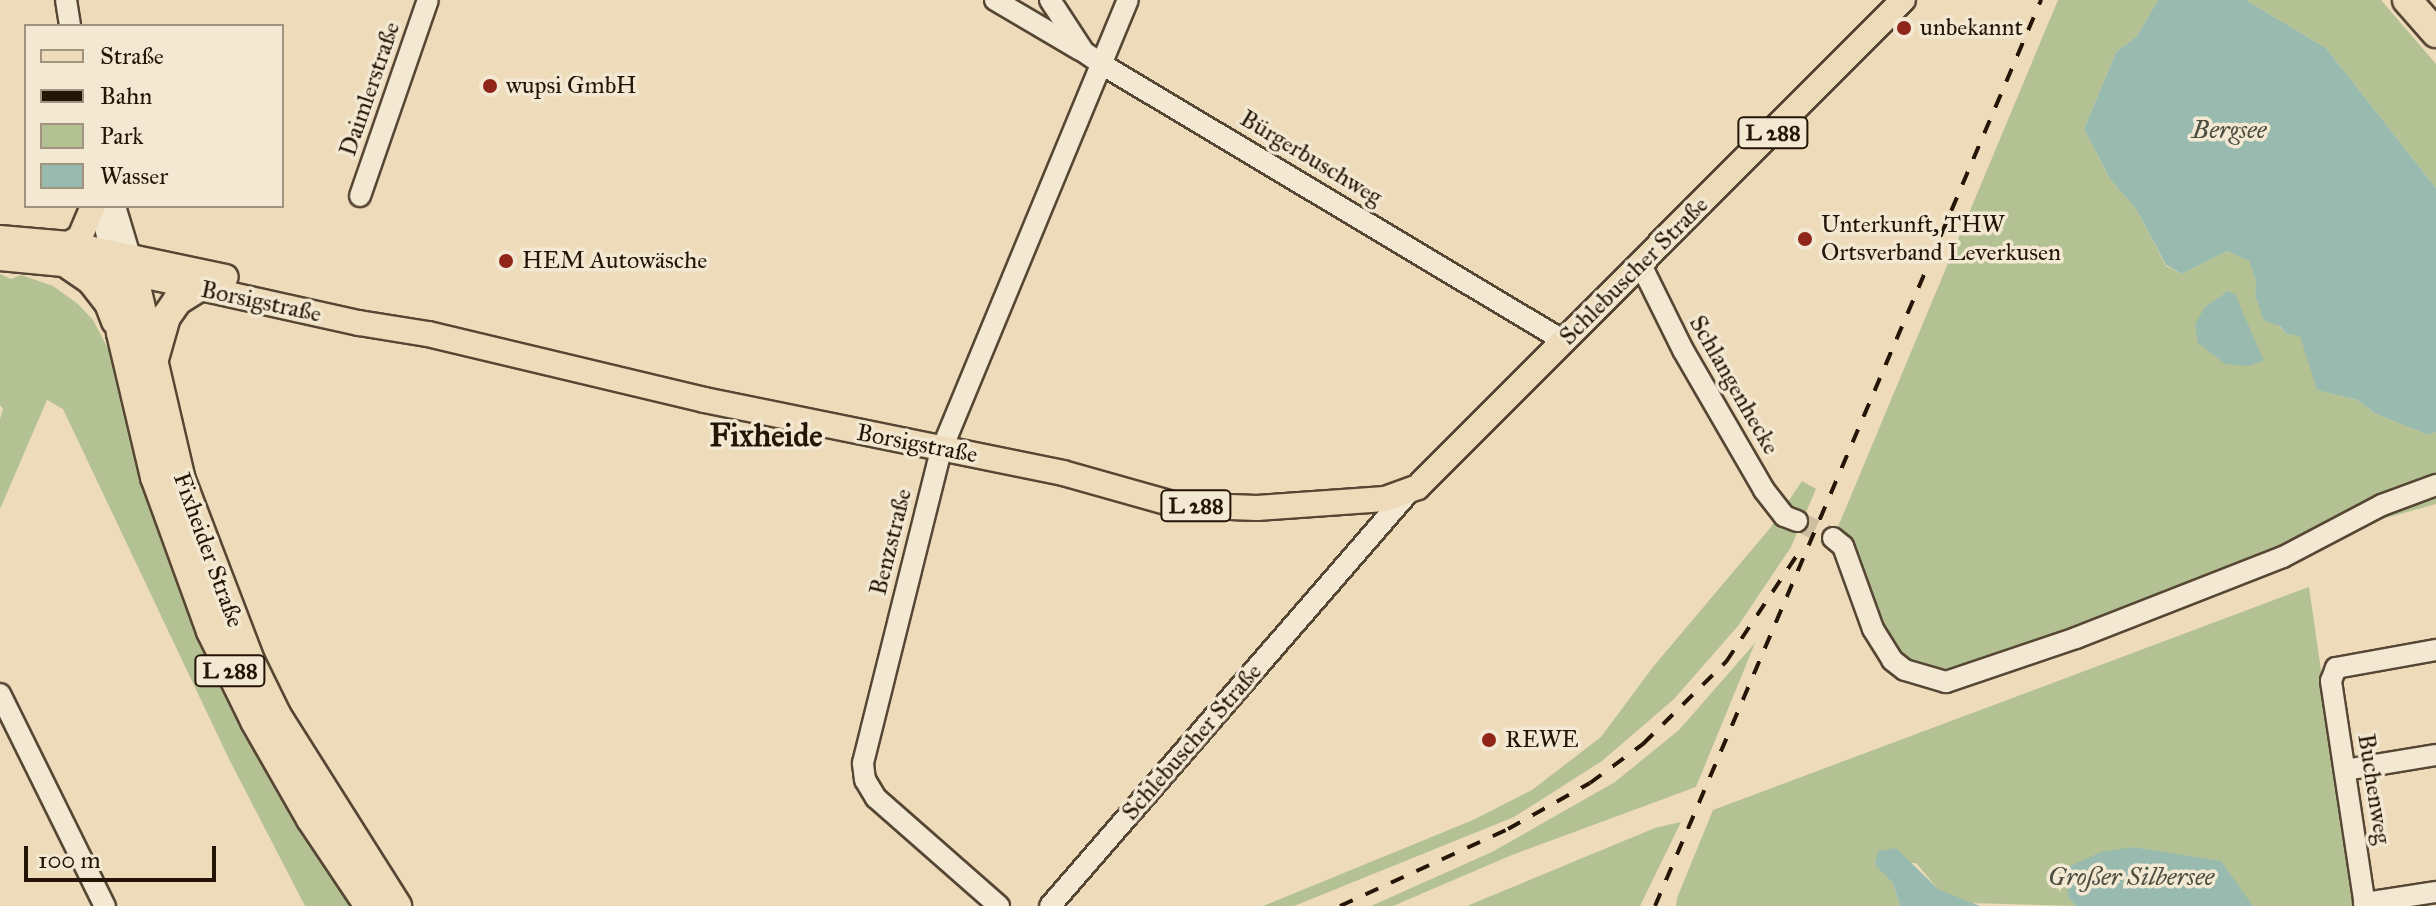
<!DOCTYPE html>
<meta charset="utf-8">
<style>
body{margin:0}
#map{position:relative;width:2436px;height:906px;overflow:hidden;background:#eddbba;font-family:"IM FELL Great Primer",serif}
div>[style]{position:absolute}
.green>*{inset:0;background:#b4c193}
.water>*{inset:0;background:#99bbaf}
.minor-tunnel>*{height:20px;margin-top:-10px;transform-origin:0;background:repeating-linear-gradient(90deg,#cfbd9f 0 20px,transparent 0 30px)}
.roads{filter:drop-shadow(2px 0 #564634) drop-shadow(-2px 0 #564634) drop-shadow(0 2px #564634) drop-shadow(0 -2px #564634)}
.minor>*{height:20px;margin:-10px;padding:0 10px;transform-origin:10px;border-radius:10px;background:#f3e8d2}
.major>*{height:24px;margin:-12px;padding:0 12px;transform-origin:12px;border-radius:12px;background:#eddbba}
.highway>*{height:28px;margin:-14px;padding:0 14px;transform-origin:14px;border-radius:14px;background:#eddbba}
.rail>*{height:4px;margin-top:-2px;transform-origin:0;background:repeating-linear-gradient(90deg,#241507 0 14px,transparent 0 28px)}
.dots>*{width:22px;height:22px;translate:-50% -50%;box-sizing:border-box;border:4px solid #f3e8d2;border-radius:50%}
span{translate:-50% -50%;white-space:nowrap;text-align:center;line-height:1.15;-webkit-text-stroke:7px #f3e8d2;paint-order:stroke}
.shield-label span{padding:2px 6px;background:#f3e8d2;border:2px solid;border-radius:6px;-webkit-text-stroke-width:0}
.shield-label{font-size:22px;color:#241507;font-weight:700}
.poi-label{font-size:24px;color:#241507}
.left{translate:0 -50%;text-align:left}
.street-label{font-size:24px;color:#241507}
.water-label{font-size:26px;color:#4d4f42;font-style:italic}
.district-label{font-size:32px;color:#241507;font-weight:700}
.legend{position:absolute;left:24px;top:24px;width:260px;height:184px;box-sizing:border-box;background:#f3e8d2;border:2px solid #a09481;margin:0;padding:10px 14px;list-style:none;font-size:24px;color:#241507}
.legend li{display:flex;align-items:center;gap:16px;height:40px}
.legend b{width:40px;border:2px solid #a09481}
.scale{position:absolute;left:24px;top:846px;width:192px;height:36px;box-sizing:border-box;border:4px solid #241507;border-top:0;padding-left:10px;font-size:24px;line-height:28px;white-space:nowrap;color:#241507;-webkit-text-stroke:6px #f3e8d2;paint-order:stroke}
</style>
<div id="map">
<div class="green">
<div style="clip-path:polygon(2058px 0,2158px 0,2137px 36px,2116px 52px,2084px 129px,2110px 179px,2136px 209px,2166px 266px,2182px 274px,2227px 251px,2249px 260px,2256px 281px,2255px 296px,2286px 334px,2300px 335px,2318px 390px,2357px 400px,2376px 414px,2428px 435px,2436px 432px,2436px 504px,2291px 544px,2036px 644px,1940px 675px,1899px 658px,1835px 534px)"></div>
<div style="clip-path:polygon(2246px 0,2381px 0,2436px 64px,2436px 188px,2326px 48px)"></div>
<div style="clip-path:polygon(0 274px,11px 279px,21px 275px,53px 286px,78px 304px,93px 320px,116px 364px,354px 906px,305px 906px,228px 757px,63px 409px,47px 400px,0 509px,0 419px,3px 409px,0 405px)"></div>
<div style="clip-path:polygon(1802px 481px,1816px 489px,1791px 547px,1738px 626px,1674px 699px,1602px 761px,1514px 817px,1294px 906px,1263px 906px,1473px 820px,1532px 790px,1601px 737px,1653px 667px,1771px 527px)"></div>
<div style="clip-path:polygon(2309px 587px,2355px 906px,2253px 906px,2240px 890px,2185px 856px,2133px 847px,2068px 897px,2076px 906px,1968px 903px,1938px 889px,1916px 863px,1875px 864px,1893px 883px,1900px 906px,1676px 906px,1677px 898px,1713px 810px)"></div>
<div style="clip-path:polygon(1755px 643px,1696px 787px,1512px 855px,1393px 906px,1371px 906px,1492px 852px,1615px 782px,1679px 730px)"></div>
<div style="clip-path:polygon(1681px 822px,1640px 906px,1467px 906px,1655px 828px)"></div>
</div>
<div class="water">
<div style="clip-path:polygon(2158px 0,2246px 0,2326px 48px,2436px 188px,2436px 432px,2428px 435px,2376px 414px,2357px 400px,2317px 390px,2300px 336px,2286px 334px,2280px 326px,2264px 321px,2255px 295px,2256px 281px,2249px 261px,2227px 251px,2182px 274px,2166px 265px,2136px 209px,2110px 179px,2084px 129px,2116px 52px,2137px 36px)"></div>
<div style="clip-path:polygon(2228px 291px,2235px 294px,2264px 361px,2248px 366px,2225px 364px,2198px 343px,2195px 324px,2205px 307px)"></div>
<div style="clip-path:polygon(2133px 847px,2221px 861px,2253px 906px,2076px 906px,2068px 897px,2066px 868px,2101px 852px)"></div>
<div style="clip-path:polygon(1896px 848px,1938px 889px,1980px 906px,1900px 906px,1893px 883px,1875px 865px,1878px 851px)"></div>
</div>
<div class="minor-tunnel">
<div style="left:1797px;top:521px;width:40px;rotate:25deg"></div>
</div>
<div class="roads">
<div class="minor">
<div style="left:66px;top:0;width:26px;rotate:81deg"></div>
<div style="left:995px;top:0;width:99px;rotate:30.5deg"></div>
<div style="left:1050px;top:0;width:62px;rotate:56.8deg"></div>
<div style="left:1084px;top:52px;width:23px;rotate:34deg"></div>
<div style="left:1103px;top:65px;width:537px;rotate:30.91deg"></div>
<div style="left:360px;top:196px;width:207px;rotate:-70.9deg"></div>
<div style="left:100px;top:206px;width:48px;rotate:76.8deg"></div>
<div style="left:115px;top:206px;width:52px;rotate:73.3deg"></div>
<div style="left:1640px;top:263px;width:97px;rotate:63.7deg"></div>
<div style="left:1683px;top:350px;width:162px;rotate:59.9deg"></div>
<div style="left:1764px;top:490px;width:33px;rotate:52deg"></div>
<div style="left:1784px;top:516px;width:14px;rotate:21deg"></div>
<div style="left:1833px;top:538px;width:13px;rotate:39deg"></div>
<div style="left:1843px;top:546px;width:88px;rotate:70.1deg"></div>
<div style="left:1873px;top:629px;width:36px;rotate:58deg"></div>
<div style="left:1892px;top:660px;width:16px;rotate:38deg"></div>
<div style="left:1905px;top:670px;width:43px;rotate:16.3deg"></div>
<div style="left:1946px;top:682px;width:137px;rotate:-18.7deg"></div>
<div style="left:2076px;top:638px;width:222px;rotate:-21.4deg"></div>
<div style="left:2283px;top:557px;width:112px;rotate:-27.7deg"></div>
<div style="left:2382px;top:505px;width:58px;rotate:-20.3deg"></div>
<div style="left:0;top:694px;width:237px;rotate:63.7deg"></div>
<div style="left:2345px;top:770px;width:92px;rotate:-9.4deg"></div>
<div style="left:2364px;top:903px;width:73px;rotate:-8.7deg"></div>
<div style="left:999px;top:906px;width:164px;rotate:-138.7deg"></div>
<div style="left:876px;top:798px;width:21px;rotate:-121deg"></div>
<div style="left:865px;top:780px;width:17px;rotate:-97deg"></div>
<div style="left:863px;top:763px;width:322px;rotate:-76deg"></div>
<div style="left:941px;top:451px;width:488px;rotate:-67.5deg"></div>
<div style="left:1050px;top:906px;width:548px;rotate:-49.07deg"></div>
<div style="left:2365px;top:906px;width:228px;rotate:-98.6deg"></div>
<div style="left:2331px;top:681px;width:14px;rotate:-69deg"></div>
<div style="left:2336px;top:668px;width:102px;rotate:-10.2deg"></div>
</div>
<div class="major">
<div style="left:0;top:238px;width:69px;rotate:5deg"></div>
<div style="left:69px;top:244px;width:160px;rotate:11.9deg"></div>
<div style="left:69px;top:244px;width:13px;rotate:-32deg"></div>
<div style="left:80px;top:237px;width:34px;rotate:-67deg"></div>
<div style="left:0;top:258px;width:116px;rotate:5.5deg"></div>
<div style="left:115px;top:269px;width:250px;rotate:12.5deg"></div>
<div style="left:359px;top:323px;width:70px;rotate:9.1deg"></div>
<div style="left:428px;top:334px;width:284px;rotate:13.4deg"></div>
<div style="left:704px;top:400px;width:366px;rotate:11.5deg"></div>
<div style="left:1063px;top:473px;width:118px;rotate:15.7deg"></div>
<div style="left:1177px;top:505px;width:80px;rotate:2.1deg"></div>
<div style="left:1257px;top:508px;width:128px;rotate:-4deg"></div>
<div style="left:1385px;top:499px;width:35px;rotate:-20deg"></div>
<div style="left:1418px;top:487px;width:687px;rotate:-45.12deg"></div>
</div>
<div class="highway">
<div style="left:2407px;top:0;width:44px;rotate:48.7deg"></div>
<div style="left:66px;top:263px;width:30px;rotate:34deg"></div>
<div style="left:91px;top:280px;width:29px;rotate:52deg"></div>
<div style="left:109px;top:303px;width:19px;rotate:69deg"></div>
<div style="left:115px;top:269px;width:64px;rotate:84.6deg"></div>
<div style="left:121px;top:333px;width:148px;rotate:76.7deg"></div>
<div style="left:155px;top:477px;width:164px;rotate:70deg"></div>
<div style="left:211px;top:631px;width:100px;rotate:63.9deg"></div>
<div style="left:255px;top:721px;width:113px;rotate:60.3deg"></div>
<div style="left:311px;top:819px;width:105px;rotate:56.3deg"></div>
<div style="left:133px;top:274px;width:212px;rotate:76.9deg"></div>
<div style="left:181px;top:480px;width:194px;rotate:69.1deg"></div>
<div style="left:250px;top:661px;width:61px;rotate:63.9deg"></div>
<div style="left:277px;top:716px;width:225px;rotate:57.7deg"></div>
<div style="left:154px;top:359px;width:44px;rotate:-74.1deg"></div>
<div style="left:166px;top:317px;width:19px;rotate:-55deg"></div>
<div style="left:177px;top:301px;width:25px;rotate:-32deg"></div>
</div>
</div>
<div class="rail">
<div style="left:1340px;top:906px;width:185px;rotate:-24.6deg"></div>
<div style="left:1508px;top:829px;width:94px;rotate:-29.3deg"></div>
<div style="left:1590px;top:783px;width:66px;rotate:-36.3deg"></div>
<div style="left:1643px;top:744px;width:117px;rotate:-44.7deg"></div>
<div style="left:1726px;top:662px;width:128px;rotate:-56.4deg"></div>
<div style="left:1655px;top:906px;width:985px;rotate:-66.92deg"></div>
</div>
<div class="dots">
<div style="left:1904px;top:28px;background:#8f2418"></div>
<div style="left:490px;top:86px;background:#8f2418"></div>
<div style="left:1805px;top:239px;background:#8f2418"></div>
<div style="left:506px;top:261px;background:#8f2418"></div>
<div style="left:1489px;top:740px;background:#8f2418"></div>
</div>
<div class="shield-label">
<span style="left:1773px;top:133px">L 288</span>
<span style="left:1196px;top:506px">L 288</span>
<span style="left:230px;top:671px">L 288</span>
</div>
<div class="poi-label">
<span class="left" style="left:1920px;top:28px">unbekannt</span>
<span class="left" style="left:506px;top:86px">wupsi GmbH</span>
<span class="left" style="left:1821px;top:239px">Unterkunft, THW<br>Ortsverband Leverkusen</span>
<span class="left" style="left:522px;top:261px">HEM Autowäsche</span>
<span class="left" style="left:1505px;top:740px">REWE</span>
</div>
<div class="street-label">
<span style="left:370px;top:89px;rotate:-71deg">Daimlerstraße</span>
<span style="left:1311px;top:158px;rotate:31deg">Bürgerbuschweg</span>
<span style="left:1634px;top:271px;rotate:-45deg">Schlebuscher Straße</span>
<span style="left:261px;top:302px;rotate:12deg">Borsigstraße</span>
<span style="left:1734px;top:385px;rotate:60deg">Schlangenhecke</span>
<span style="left:917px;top:444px;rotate:11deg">Borsigstraße</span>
<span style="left:891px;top:542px;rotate:-76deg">Benzstraße</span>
<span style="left:208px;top:550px;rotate:70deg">Fixheider Straße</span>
<span style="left:1192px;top:742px;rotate:-49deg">Schlebuscher Straße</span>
<span style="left:2374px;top:789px;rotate:81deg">Buchenweg</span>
</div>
<div class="water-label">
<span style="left:2229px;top:130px">Bergsee</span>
<span style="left:2131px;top:877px">Großer Silbersee</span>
</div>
<div class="district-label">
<span style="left:766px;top:436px">Fixheide</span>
</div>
<ul class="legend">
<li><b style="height:10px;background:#eddbba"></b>Straße</li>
<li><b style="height:10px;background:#241507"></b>Bahn</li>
<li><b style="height:22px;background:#b4c193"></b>Park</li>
<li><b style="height:22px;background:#99bbaf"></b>Wasser</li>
</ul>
<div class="scale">100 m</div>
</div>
